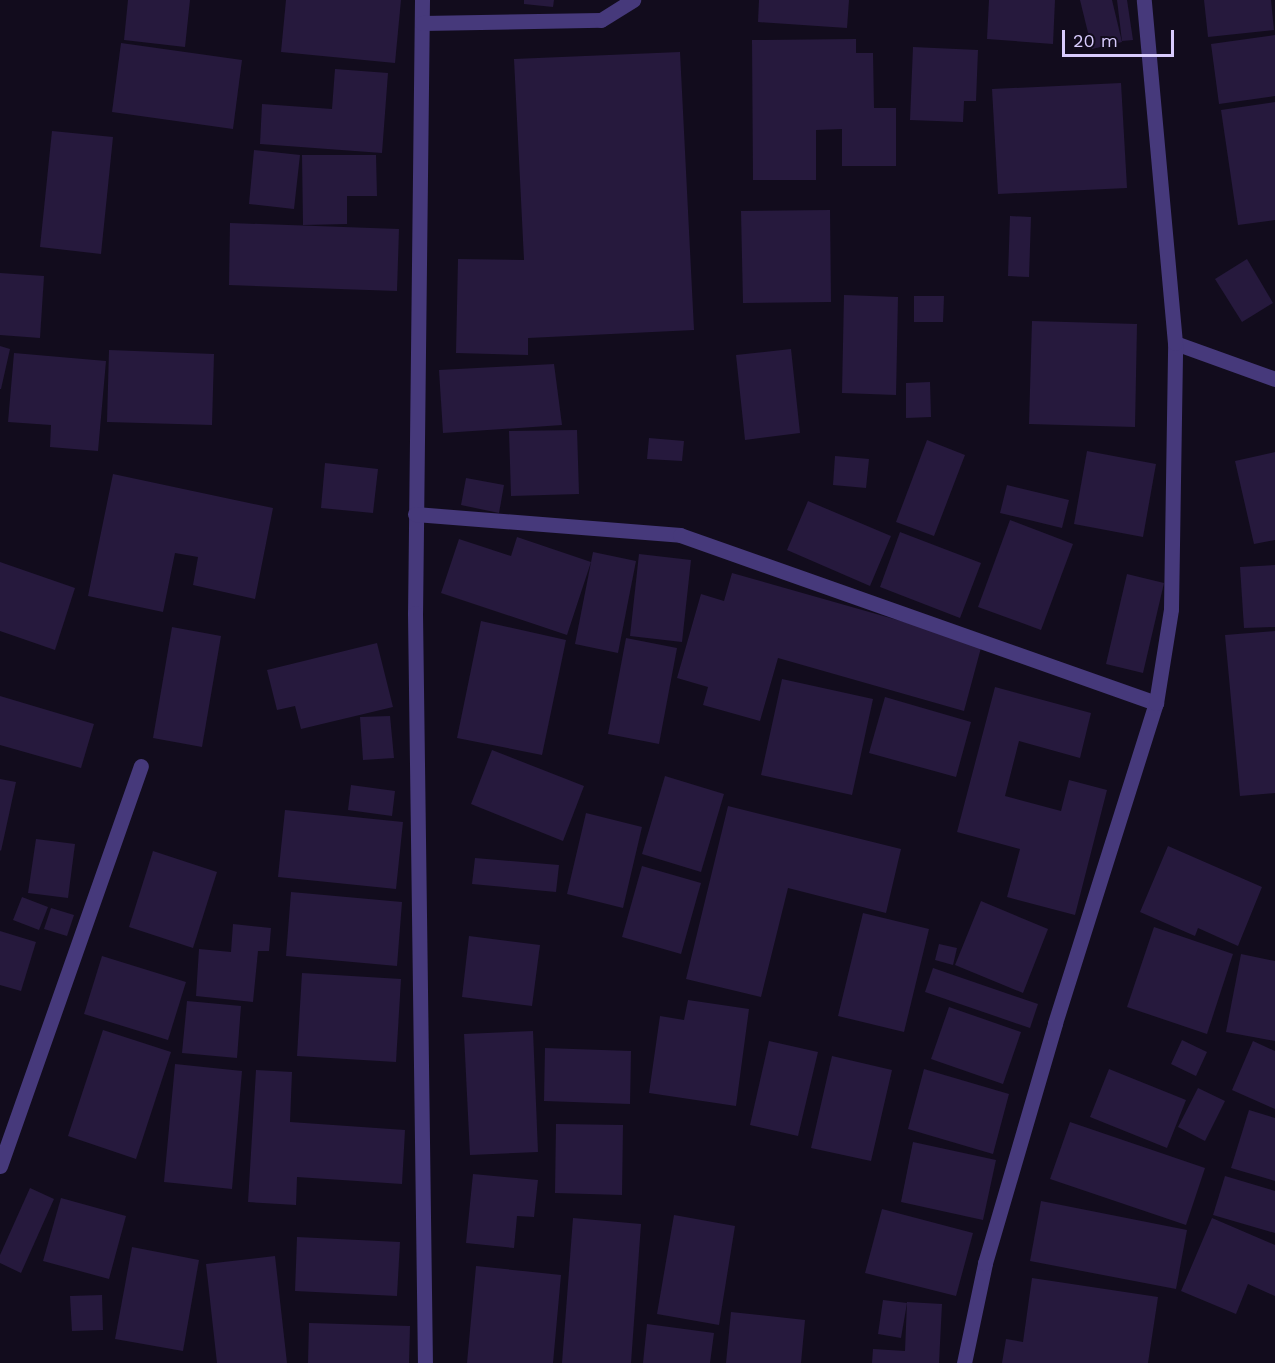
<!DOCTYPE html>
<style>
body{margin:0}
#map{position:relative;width:1275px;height:1363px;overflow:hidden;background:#120c1d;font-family:"Work Sans",sans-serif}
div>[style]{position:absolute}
.building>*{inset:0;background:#26193d}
.street>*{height:15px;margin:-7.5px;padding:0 7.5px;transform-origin:7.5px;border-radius:7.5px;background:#46397b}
span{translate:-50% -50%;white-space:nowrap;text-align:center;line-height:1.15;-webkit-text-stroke:6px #120c1d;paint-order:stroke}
.scale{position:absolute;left:1062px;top:30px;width:112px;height:27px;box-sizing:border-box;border:3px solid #d8cbfd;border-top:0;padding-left:8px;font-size:18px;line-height:21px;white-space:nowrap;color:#d8cbfd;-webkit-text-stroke:4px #120c1d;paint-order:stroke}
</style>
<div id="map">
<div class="building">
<div style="clip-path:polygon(128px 0,190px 0,185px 47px,124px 40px)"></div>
<div style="clip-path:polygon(286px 0,401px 0,395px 63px,281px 52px)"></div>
<div style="clip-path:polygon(524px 0,554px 0,553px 7px,524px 4px)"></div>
<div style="clip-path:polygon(759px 0,849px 0,847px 28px,758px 22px)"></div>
<div style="clip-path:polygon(989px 0,1055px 0,1053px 44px,987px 39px)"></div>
<div style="clip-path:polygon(1080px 0,1112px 0,1122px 42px,1092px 49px)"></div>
<div style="clip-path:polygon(1117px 0,1127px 0,1133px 40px,1122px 41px)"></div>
<div style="clip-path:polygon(1204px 0,1271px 0,1274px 30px,1208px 37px)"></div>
<div style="clip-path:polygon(1275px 35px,1275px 96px,1219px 104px,1211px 44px)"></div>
<div style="clip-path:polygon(856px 39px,856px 53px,873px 53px,874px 108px,896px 108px,896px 166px,842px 166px,842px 129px,816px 130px,816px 180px,753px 180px,752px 40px)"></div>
<div style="clip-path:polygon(121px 43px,242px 60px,233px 129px,112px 112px)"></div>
<div style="clip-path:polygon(913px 47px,978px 50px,976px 101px,964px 101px,963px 122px,910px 120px)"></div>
<div style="clip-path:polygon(680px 52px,694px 330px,528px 338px,528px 355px,456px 353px,458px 259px,524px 260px,514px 59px)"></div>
<div style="clip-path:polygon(335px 69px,388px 73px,382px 153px,260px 144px,262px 104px,332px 109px)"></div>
<div style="clip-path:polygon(1121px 83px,1127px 188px,998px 194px,992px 89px)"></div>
<div style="clip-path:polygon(1275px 102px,1275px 220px,1238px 225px,1221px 110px)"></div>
<div style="clip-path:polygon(52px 131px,113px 137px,101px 254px,40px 247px)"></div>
<div style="clip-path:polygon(254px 150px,300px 155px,294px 209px,249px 204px)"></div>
<div style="clip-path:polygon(302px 155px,376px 155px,377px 196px,347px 196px,347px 224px,303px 225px)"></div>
<div style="clip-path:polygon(830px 210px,831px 302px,743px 303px,741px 211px)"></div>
<div style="clip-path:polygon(1010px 216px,1031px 217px,1029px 277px,1008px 276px)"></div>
<div style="clip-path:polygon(230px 223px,399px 229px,397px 291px,229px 285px)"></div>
<div style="clip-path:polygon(1247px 259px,1273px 303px,1242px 322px,1215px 279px)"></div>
<div style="clip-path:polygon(0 273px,44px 276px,40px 338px,0 335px)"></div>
<div style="clip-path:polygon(844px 295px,898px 297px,896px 395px,842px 393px)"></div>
<div style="clip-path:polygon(914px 296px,944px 296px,943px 322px,914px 322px)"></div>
<div style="clip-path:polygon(1032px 321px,1137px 324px,1135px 427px,1029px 424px)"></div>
<div style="clip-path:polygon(0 346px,10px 349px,1px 389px,0 389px)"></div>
<div style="clip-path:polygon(791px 349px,800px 433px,745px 440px,736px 355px)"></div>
<div style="clip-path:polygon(109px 350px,214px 354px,212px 425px,107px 422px)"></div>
<div style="clip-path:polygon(14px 353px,106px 361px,98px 451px,50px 447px,51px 425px,8px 422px)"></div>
<div style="clip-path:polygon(554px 364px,562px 425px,443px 433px,439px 370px)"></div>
<div style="clip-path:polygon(930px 382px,931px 417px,906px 418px,906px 383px)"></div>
<div style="clip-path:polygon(577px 430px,579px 494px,511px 496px,509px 431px)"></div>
<div style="clip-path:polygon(649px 438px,684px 441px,682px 461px,647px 459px)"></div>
<div style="clip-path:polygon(927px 440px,965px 455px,934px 536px,896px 522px)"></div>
<div style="clip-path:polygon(1087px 451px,1156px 464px,1143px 537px,1074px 524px)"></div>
<div style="clip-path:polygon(1275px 452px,1275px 540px,1254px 544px,1235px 461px)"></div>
<div style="clip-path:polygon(835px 456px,869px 459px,866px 488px,833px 485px)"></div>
<div style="clip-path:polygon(325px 463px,378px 469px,373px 513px,321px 508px)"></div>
<div style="clip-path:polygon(113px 474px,273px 508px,255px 599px,193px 585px,198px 557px,175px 553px,163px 612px,88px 596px)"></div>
<div style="clip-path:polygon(466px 478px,504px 485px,499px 513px,461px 505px)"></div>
<div style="clip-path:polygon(1007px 485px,1069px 500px,1062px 528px,1000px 513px)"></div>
<div style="clip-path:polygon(808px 501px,891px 536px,870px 586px,787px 550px)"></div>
<div style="clip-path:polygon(1010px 520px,1073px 544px,1041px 630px,978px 607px)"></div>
<div style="clip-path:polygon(900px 532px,981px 563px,960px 618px,880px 587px)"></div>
<div style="clip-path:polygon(517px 537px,591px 562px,567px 635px,441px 593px,459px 539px,511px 556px)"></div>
<div style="clip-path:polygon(593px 552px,636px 561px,618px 653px,575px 644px)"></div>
<div style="clip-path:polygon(639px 554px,691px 560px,682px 642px,630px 636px)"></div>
<div style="clip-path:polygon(0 562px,75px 588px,55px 650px,0 631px)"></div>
<div style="clip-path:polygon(1275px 565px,1275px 627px,1244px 628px,1240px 567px)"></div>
<div style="clip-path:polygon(732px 573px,982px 644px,964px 711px,778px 658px,760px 721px,703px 705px,708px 687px,677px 678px,701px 594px,724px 601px)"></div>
<div style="clip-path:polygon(1127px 574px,1164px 583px,1143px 673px,1106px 664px)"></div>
<div style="clip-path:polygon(481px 621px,566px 640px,542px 755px,457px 738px)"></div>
<div style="clip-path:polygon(172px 627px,221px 636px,202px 747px,153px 738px)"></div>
<div style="clip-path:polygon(1275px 631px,1275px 793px,1240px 796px,1225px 635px)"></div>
<div style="clip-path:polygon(626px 638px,677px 648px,659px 744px,608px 734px)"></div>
<div style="clip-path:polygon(377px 643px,393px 707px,301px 729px,295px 706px,277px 710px,267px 670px)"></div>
<div style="clip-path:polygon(782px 679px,873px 699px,852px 795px,761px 775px)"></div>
<div style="clip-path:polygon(995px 687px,1091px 713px,1080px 758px,1019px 741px,1005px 796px,1061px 811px,1069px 780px,1107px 790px,1075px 915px,1007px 897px,1020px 849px,957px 832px)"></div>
<div style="clip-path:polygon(0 696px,94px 724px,81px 768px,0 745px)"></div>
<div style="clip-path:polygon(885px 697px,971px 722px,956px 777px,869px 753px)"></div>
<div style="clip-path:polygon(390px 716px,394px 758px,363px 760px,360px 717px)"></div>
<div style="clip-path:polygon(492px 750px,584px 786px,563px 841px,471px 804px)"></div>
<div style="clip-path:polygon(665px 776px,724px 794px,701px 872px,642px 854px)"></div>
<div style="clip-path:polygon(0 779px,16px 782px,1px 851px,0 850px)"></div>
<div style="clip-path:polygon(351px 785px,395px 791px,392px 816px,348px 810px)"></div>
<div style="clip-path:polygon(728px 806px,901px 849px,886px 913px,788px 888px,761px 997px,686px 979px)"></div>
<div style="clip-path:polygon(285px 810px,403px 822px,396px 889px,278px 877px)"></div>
<div style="clip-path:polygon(586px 813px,642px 827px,623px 908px,567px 894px)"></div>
<div style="clip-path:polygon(36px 839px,75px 844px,68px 898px,28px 893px)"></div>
<div style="clip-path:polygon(1168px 846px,1262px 887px,1238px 946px,1198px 928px,1195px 936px,1140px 912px)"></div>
<div style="clip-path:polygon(153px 851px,217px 872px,193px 948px,129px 927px)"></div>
<div style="clip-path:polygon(475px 858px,559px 865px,556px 892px,472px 884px)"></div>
<div style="clip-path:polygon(642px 866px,701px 883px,681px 954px,622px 937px)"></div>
<div style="clip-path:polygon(291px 892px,402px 902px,397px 966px,286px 956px)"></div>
<div style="clip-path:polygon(22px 897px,48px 907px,39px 930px,13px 920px)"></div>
<div style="clip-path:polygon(981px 901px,1048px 929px,1023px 993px,955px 965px)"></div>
<div style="clip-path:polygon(51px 908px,74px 915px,67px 936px,44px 929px)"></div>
<div style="clip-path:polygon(863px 913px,929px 929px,904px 1032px,838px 1016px)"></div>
<div style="clip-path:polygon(233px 924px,271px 928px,269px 951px,258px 951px,253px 1002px,196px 996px,199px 949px,231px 952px)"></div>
<div style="clip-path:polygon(1154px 927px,1233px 954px,1207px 1034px,1127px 1007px)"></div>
<div style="clip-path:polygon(0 931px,36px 942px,21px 991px,0 985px)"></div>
<div style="clip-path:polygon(469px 936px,540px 945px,532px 1006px,462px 997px)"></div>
<div style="clip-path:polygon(939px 944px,957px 948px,953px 965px,935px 960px)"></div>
<div style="clip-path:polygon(1241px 954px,1275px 961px,1275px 1041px,1226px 1032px)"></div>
<div style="clip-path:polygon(102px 956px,186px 982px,168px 1040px,84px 1014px)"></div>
<div style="clip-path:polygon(933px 968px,1038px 1004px,1030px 1028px,925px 992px)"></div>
<div style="clip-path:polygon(302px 973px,401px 979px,396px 1062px,297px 1056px)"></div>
<div style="clip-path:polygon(688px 1000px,749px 1009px,736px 1106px,649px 1093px,660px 1016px,684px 1020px)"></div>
<div style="clip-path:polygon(187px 1001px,241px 1006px,237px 1058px,182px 1053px)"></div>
<div style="clip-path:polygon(949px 1007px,1021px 1032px,1003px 1084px,931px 1059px)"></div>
<div style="clip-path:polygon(103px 1030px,171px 1052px,136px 1159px,68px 1136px)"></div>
<div style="clip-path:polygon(533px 1031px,538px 1152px,470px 1155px,464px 1034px)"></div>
<div style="clip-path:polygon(1182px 1040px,1207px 1052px,1196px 1076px,1171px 1064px)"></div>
<div style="clip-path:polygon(769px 1041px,818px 1052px,798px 1136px,750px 1125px)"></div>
<div style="clip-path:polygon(1253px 1041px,1275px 1051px,1275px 1109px,1232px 1090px)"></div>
<div style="clip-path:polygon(545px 1048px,631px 1051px,630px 1104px,544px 1101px)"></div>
<div style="clip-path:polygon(832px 1056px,892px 1070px,871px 1161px,811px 1148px)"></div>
<div style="clip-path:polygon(175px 1064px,242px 1071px,232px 1189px,164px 1182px)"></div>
<div style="clip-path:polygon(924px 1069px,1009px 1094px,993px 1154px,908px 1129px)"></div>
<div style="clip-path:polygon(1109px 1069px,1186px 1100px,1167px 1148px,1090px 1117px)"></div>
<div style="clip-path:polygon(256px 1070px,292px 1072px,290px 1122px,405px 1130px,402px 1184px,297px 1177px,296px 1205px,248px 1202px)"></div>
<div style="clip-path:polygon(1198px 1088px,1225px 1101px,1205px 1141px,1178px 1127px)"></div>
<div style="clip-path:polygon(1249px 1110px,1275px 1118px,1275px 1181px,1231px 1168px)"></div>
<div style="clip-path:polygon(1070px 1122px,1205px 1168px,1186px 1225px,1050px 1179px)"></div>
<div style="clip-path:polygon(556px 1124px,623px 1125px,622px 1195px,555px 1193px)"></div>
<div style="clip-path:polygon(913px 1142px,996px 1160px,983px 1220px,901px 1202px)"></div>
<div style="clip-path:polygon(473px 1174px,538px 1180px,534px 1217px,517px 1216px,514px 1248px,466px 1243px)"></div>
<div style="clip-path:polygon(1225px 1176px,1275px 1191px,1275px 1233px,1213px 1215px)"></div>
<div style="clip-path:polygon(30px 1188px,54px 1199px,21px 1273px,0 1263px,0 1255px)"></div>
<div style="clip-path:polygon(61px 1198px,126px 1216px,109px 1279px,43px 1261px)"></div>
<div style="clip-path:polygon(1041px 1201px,1187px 1230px,1176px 1289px,1030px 1261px)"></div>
<div style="clip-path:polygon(882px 1209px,973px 1233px,956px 1296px,865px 1273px)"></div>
<div style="clip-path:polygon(674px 1215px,735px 1226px,719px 1325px,657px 1314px)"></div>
<div style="clip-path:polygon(573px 1218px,641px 1224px,631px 1363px,562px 1363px)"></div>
<div style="clip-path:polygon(1212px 1218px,1275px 1245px,1275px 1296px,1248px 1284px,1236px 1314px,1181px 1291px)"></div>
<div style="clip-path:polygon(297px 1237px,400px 1242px,397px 1296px,295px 1291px)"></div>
<div style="clip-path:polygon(132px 1247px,199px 1260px,183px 1351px,115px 1339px)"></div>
<div style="clip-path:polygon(275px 1256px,287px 1363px,217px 1363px,206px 1264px)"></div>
<div style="clip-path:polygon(476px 1266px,561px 1275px,553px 1363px,467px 1363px)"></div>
<div style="clip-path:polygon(1032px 1278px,1158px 1297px,1148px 1363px,1002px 1363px,1006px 1339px,1023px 1342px)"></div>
<div style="clip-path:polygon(102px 1295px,103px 1330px,72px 1331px,70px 1296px)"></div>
<div style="clip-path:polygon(883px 1300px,907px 1303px,901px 1338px,878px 1334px)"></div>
<div style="clip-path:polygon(907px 1302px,942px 1304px,939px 1363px,872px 1363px,873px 1349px,905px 1351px)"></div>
<div style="clip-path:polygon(731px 1312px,805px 1320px,801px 1363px,726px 1363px)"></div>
<div style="clip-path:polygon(309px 1323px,410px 1326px,409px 1363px,308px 1363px)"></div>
<div style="clip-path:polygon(647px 1324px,714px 1333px,710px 1363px,643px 1363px)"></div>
</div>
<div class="street">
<div style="left:422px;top:0;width:613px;rotate:90.65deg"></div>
<div style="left:415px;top:613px;width:750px;rotate:89.24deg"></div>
<div style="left:422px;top:23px;width:179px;rotate:-1deg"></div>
<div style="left:601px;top:20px;width:38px;rotate:-32deg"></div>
<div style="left:1175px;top:343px;width:106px;rotate:19.8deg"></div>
<div style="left:415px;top:514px;width:266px;rotate:4.5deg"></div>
<div style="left:680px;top:535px;width:505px;rotate:19.44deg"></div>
<div style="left:0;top:1166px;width:424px;rotate:-70.6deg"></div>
<div style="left:964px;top:1363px;width:102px;rotate:-78.1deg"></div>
<div style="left:985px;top:1263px;width:250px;rotate:-73.7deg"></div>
<div style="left:1055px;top:1023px;width:336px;rotate:-72.5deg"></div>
<div style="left:1156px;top:703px;width:95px;rotate:-80.9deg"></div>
<div style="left:1171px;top:609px;width:266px;rotate:-89.1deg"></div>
<div style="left:1175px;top:343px;width:344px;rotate:-95.2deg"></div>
</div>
<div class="scale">20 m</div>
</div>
